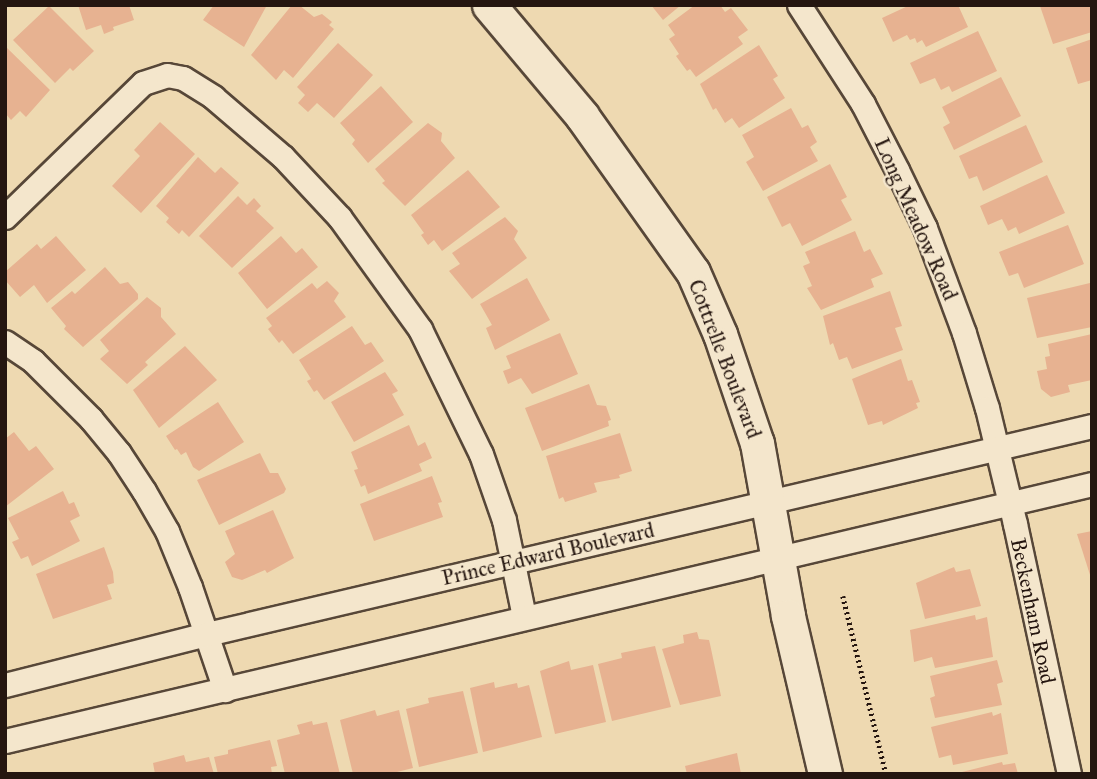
<!DOCTYPE html>
<style>
body{margin:0}
#map{position:relative;width:1097px;height:779px;overflow:hidden;background:#eed9b1;font-family:"IM FELL Great Primer",serif}
div>[style]{position:absolute}
.building>*{inset:0;background:#e7b291}
.path>*{height:4.5px;margin-top:-2.25px;transform-origin:0;background:repeating-linear-gradient(90deg,#251610 0 2px,transparent 0 5.5px)}
.roads{filter:drop-shadow(2px 0 #574738) drop-shadow(-2px 0 #574738) drop-shadow(0 2px #574738) drop-shadow(0 -2px #574738)}
.street>*{height:23px;margin:-11.5px;padding:0 11.5px;transform-origin:11.5px;border-radius:11.5px;background:#f4e6cc}
.secondary>*{height:33px;margin:-16.5px;padding:0 16.5px;transform-origin:16.5px;border-radius:16.5px;background:#f4e6cc}
span{translate:-50% -50%;white-space:nowrap;text-align:center;line-height:1.15;-webkit-text-stroke:5px #f4e6cc;paint-order:stroke}
.street-label{font-size:21px;color:#251610}
.frame{position:absolute;inset:0;border:7px solid #251610;pointer-events:none}
</style>
<div id="map">
<div class="building">
<div style="clip-path:polygon(78px 5px,129px 5px,134px 20px,113px 27px,114px 30px,104px 34px,101px 25px,86px 30px)"></div>
<div style="clip-path:polygon(214px 5px,267px 5px,244px 47px,203px 20px)"></div>
<div style="clip-path:polygon(292px 5px,299px 5px,314px 17px,322px 14px,332px 22px,329px 25px,334px 29px,293px 78px,284px 70px,276px 80px,251px 55px)"></div>
<div style="clip-path:polygon(651px 5px,681px 5px,663px 20px)"></div>
<div style="clip-path:polygon(695px 5px,720px 5px,725px 12px,731px 8px,748px 30px,738px 37px,743px 44px,696px 77px,690px 69px,687px 71px,676px 56px,679px 54px,669px 39px,675px 35px,668px 25px)"></div>
<div style="clip-path:polygon(910px 5px,958px 5px,968px 27px,926px 47px,922px 40px,917px 43px,915px 38px,910px 40px,907px 35px,893px 42px,882px 18px)"></div>
<div style="clip-path:polygon(1092px 5px,1092px 32px,1053px 44px,1040px 6px)"></div>
<div style="clip-path:polygon(49px 6px,94px 51px,73px 71px,70px 68px,55px 83px,13px 40px)"></div>
<div style="clip-path:polygon(978px 31px,997px 71px,952px 92px,949px 86px,941px 90px,935px 78px,920px 84px,910px 63px)"></div>
<div style="clip-path:polygon(1092px 39px,1092px 80px,1078px 84px,1066px 48px)"></div>
<div style="clip-path:polygon(338px 43px,373px 75px,334px 118px,317px 103px,308px 112px,298px 103px,305px 95px,297px 87px)"></div>
<div style="clip-path:polygon(759px 45px,778px 76px,773px 79px,785px 98px,739px 128px,732px 118px,725px 123px,716px 108px,713px 110px,700px 84px)"></div>
<div style="clip-path:polygon(5px 46px,50px 90px,26px 117px,20px 111px,11px 120px,5px 113px)"></div>
<div style="clip-path:polygon(1001px 77px,1021px 116px,954px 150px,943px 127px,950px 123px,942px 107px)"></div>
<div style="clip-path:polygon(381px 86px,413px 122px,368px 163px,352px 144px,355px 140px,340px 123px)"></div>
<div style="clip-path:polygon(791px 108px,802px 128px,808px 125px,817px 142px,810px 147px,818px 161px,763px 191px,746px 162px,754px 157px,742px 135px)"></div>
<div style="clip-path:polygon(160px 122px,195px 154px,141px 213px,112px 186px,140px 156px,134px 150px)"></div>
<div style="clip-path:polygon(428px 123px,442px 133px,441px 141px,455px 158px,405px 206px,382px 183px,385px 181px,375px 169px)"></div>
<div style="clip-path:polygon(1026px 125px,1043px 162px,983px 191px,977px 176px,969px 179px,959px 156px)"></div>
<div style="clip-path:polygon(198px 157px,215px 173px,221px 167px,239px 183px,189px 237px,182px 230px,179px 234px,166px 222px,169px 218px,156px 206px)"></div>
<div style="clip-path:polygon(830px 164px,847px 197px,841px 200px,852px 220px,802px 246px,790px 223px,782px 227px,767px 197px)"></div>
<div style="clip-path:polygon(468px 170px,500px 207px,442px 251px,434px 240px,428px 245px,421px 235px,424px 233px,411px 215px)"></div>
<div style="clip-path:polygon(1047px 175px,1065px 213px,1019px 234px,1016px 227px,1008px 231px,1002px 219px,988px 225px,980px 206px)"></div>
<div style="clip-path:polygon(238px 196px,247px 205px,254px 198px,261px 206px,256px 211px,274px 228px,232px 268px,199px 236px)"></div>
<div style="clip-path:polygon(505px 217px,518px 231px,514px 239px,527px 258px,472px 299px,449px 271px,460px 264px,452px 253px)"></div>
<div style="clip-path:polygon(1068px 225px,1084px 264px,1024px 288px,1018px 273px,1009px 276px,999px 252px)"></div>
<div style="clip-path:polygon(855px 231px,864px 252px,870px 249px,883px 274px,871px 279px,874px 287px,821px 310px,807px 288px,812px 286px,803px 266px,810px 263px,805px 252px)"></div>
<div style="clip-path:polygon(56px 236px,86px 270px,47px 303px,34px 285px,20px 297px,5px 280px,5px 272px,37px 244px,41px 249px)"></div>
<div style="clip-path:polygon(281px 236px,296px 253px,302px 248px,318px 267px,267px 309px,238px 273px)"></div>
<div style="clip-path:polygon(105px 267px,120px 284px,128px 282px,138px 294px,138px 299px,83px 347px,64px 329px,66px 326px,51px 308px,72px 291px,75px 294px)"></div>
<div style="clip-path:polygon(527px 278px,550px 320px,495px 350px,486px 328px,492px 325px,480px 304px)"></div>
<div style="clip-path:polygon(327px 281px,339px 293px,334px 301px,346px 317px,293px 354px,282px 340px,279px 343px,268px 329px,272px 326px,266px 318px,312px 283px,317px 289px)"></div>
<div style="clip-path:polygon(1090px 283px,1092px 327px,1037px 338px,1027px 298px)"></div>
<div style="clip-path:polygon(890px 291px,902px 326px,895px 328px,903px 350px,852px 369px,847px 357px,839px 360px,833px 343px,830px 345px,823px 316px)"></div>
<div style="clip-path:polygon(147px 297px,161px 308px,161px 317px,176px 334px,145px 362px,148px 365px,127px 384px,100px 359px,109px 351px,100px 340px)"></div>
<div style="clip-path:polygon(352px 326px,365px 345px,371px 342px,384px 361px,324px 400px,317px 390px,314px 392px,307px 381px,311px 379px,299px 360px)"></div>
<div style="clip-path:polygon(560px 333px,578px 374px,532px 394px,521px 378px,508px 384px,503px 371px,511px 368px,506px 356px)"></div>
<div style="clip-path:polygon(1092px 334px,1092px 380px,1068px 385px,1070px 392px,1051px 397px,1041px 389px,1037px 371px,1047px 369px,1045px 357px,1050px 356px,1048px 344px)"></div>
<div style="clip-path:polygon(185px 346px,217px 380px,159px 428px,133px 390px)"></div>
<div style="clip-path:polygon(901px 359px,908px 381px,912px 380px,920px 402px,916px 403px,918px 408px,883px 425px,882px 421px,868px 425px,852px 379px)"></div>
<div style="clip-path:polygon(385px 372px,398px 391px,392px 394px,404px 415px,354px 442px,331px 402px)"></div>
<div style="clip-path:polygon(589px 384px,597px 405px,606px 406px,611px 420px,608px 421px,609px 426px,542px 451px,525px 408px)"></div>
<div style="clip-path:polygon(218px 402px,244px 442px,199px 471px,193px 467px,186px 452px,181px 455px,177px 449px,175px 450px,166px 436px)"></div>
<div style="clip-path:polygon(409px 425px,418px 446px,425px 442px,432px 458px,419px 464px,422px 471px,368px 494px,365px 485px,361px 487px,354px 470px,358px 469px,351px 452px)"></div>
<div style="clip-path:polygon(14px 432px,29px 451px,36px 446px,54px 469px,5px 507px,5px 439px)"></div>
<div style="clip-path:polygon(620px 433px,632px 471px,619px 475px,620px 478px,594px 483px,597px 492px,565px 502px,563px 497px,559px 499px,546px 456px)"></div>
<div style="clip-path:polygon(260px 453px,270px 473px,278px 473px,286px 489px,284px 493px,219px 525px,197px 480px)"></div>
<div style="clip-path:polygon(432px 476px,442px 502px,438px 503px,443px 517px,374px 541px,360px 504px)"></div>
<div style="clip-path:polygon(63px 491px,69px 504px,74px 502px,80px 516px,70px 521px,80px 541px,32px 566px,28px 556px,21px 559px,12px 542px,19px 539px,8px 518px)"></div>
<div style="clip-path:polygon(273px 510px,294px 558px,267px 573px,265px 570px,242px 580px,232px 577px,225px 562px,235px 554px,225px 531px)"></div>
<div style="clip-path:polygon(1092px 531px,1092px 577px,1091px 578px,1077px 534px)"></div>
<div style="clip-path:polygon(104px 547px,113px 572px,114px 583px,107px 585px,112px 599px,53px 619px,36px 574px)"></div>
<div style="clip-path:polygon(954px 567px,956px 572px,970px 569px,981px 606px,925px 619px,916px 583px)"></div>
<div style="clip-path:polygon(975px 615px,976px 620px,987px 617px,993px 657px,935px 668px,932px 657px,914px 662px,910px 630px)"></div>
<div style="clip-path:polygon(697px 632px,699px 639px,709px 640px,710px 644px,721px 696px,680px 705px,662px 649px,684px 643px,683px 635px)"></div>
<div style="clip-path:polygon(655px 646px,671px 707px,612px 721px,598px 664px,622px 658px,621px 653px)"></div>
<div style="clip-path:polygon(997px 660px,1003px 682px,997px 684px,1002px 705px,935px 718px,930px 698px,935px 696px,930px 676px)"></div>
<div style="clip-path:polygon(569px 661px,571px 670px,593px 665px,606px 722px,555px 734px,540px 671px)"></div>
<div style="clip-path:polygon(494px 682px,495px 688px,517px 683px,518px 688px,529px 685px,542px 737px,483px 752px,470px 688px)"></div>
<div style="clip-path:polygon(463px 691px,478px 753px,419px 767px,406px 709px,429px 703px,428px 698px)"></div>
<div style="clip-path:polygon(375px 710px,377px 716px,399px 710px,413px 768px,389px 774px,353px 774px,340px 720px)"></div>
<div style="clip-path:polygon(992px 712px,993px 716px,1001px 713px,1008px 754px,953px 765px,951px 755px,939px 758px,931px 727px)"></div>
<div style="clip-path:polygon(312px 721px,313px 725px,327px 722px,340px 774px,285px 774px,277px 740px,300px 734px,297px 725px)"></div>
<div style="clip-path:polygon(270px 740px,277px 766px,271px 767px,272px 774px,218px 774px,214px 757px,228px 754px,228px 750px)"></div>
<div style="clip-path:polygon(737px 753px,741px 774px,687px 774px,685px 766px)"></div>
<div style="clip-path:polygon(184px 755px,186px 762px,209px 757px,214px 774px,155px 774px,153px 763px)"></div>
<div style="clip-path:polygon(1002px 762px,1003px 765px,1015px 763px,1018px 774px,954px 774px)"></div>
</div>
<div class="path">
<div style="left:843px;top:596px;width:183px;rotate:76.4deg"></div>
</div>
<div class="roads">
<div class="street">
<div style="left:799px;top:5px;width:118px;rotate:57.1deg"></div>
<div style="left:863px;top:104px;width:74px;rotate:62.7deg"></div>
<div style="left:897px;top:170px;width:64px;rotate:64.2deg"></div>
<div style="left:925px;top:228px;width:112px;rotate:69.6deg"></div>
<div style="left:964px;top:333px;width:78px;rotate:73deg"></div>
<div style="left:987px;top:408px;width:119px;rotate:76.4deg"></div>
<div style="left:1015px;top:524px;width:256px;rotate:77.8deg"></div>
<div style="left:5px;top:217px;width:192px;rotate:-44.2deg"></div>
<div style="left:143px;top:83px;width:25px;rotate:-18deg"></div>
<div style="left:167px;top:75px;width:16px;rotate:11deg"></div>
<div style="left:183px;top:78px;width:36px;rotate:32deg"></div>
<div style="left:213px;top:97px;width:92px;rotate:40.6deg"></div>
<div style="left:283px;top:157px;width:83px;rotate:46.9deg"></div>
<div style="left:340px;top:218px;width:137px;rotate:54.2deg"></div>
<div style="left:420px;top:329px;width:139px;rotate:64deg"></div>
<div style="left:481px;top:454px;width:70px;rotate:70.8deg"></div>
<div style="left:504px;top:520px;width:99px;rotate:78.3deg"></div>
<div style="left:5px;top:342px;width:34px;rotate:34deg"></div>
<div style="left:33px;top:361px;width:82px;rotate:45deg"></div>
<div style="left:91px;top:419px;width:44px;rotate:50.5deg"></div>
<div style="left:119px;top:453px;width:45px;rotate:56.7deg"></div>
<div style="left:144px;top:491px;width:46px;rotate:60.1deg"></div>
<div style="left:167px;top:531px;width:61px;rotate:67.7deg"></div>
<div style="left:190px;top:587px;width:109px;rotate:71.2deg"></div>
<div style="left:5px;top:685px;width:208px;rotate:-14.2deg"></div>
<div style="left:207px;top:634px;width:909px;rotate:-13.23deg"></div>
<div style="left:5px;top:741px;width:1117px;rotate:-13.3deg"></div>
</div>
<div class="secondary">
<div style="left:489px;top:5px;width:145px;rotate:50deg"></div>
<div style="left:582px;top:116px;width:191px;rotate:54.6deg"></div>
<div style="left:693px;top:272px;width:68px;rotate:66.5deg"></div>
<div style="left:720px;top:334px;width:115px;rotate:71.3deg"></div>
<div style="left:757px;top:443px;width:176px;rotate:79.8deg"></div>
<div style="left:788px;top:616px;width:162px;rotate:76.8deg"></div>
</div>
</div>
<div class="street-label">
<span style="left:916px;top:219px;rotate:66deg">Long Meadow Road</span>
<span style="left:725px;top:359px;rotate:69deg">Cottrelle Boulevard</span>
<span style="left:548px;top:554px;rotate:-13deg">Prince Edward Boulevard</span>
<span style="left:1033px;top:611px;rotate:78deg">Beckenham Road</span>
</div>
<div class="frame"></div>
</div>
